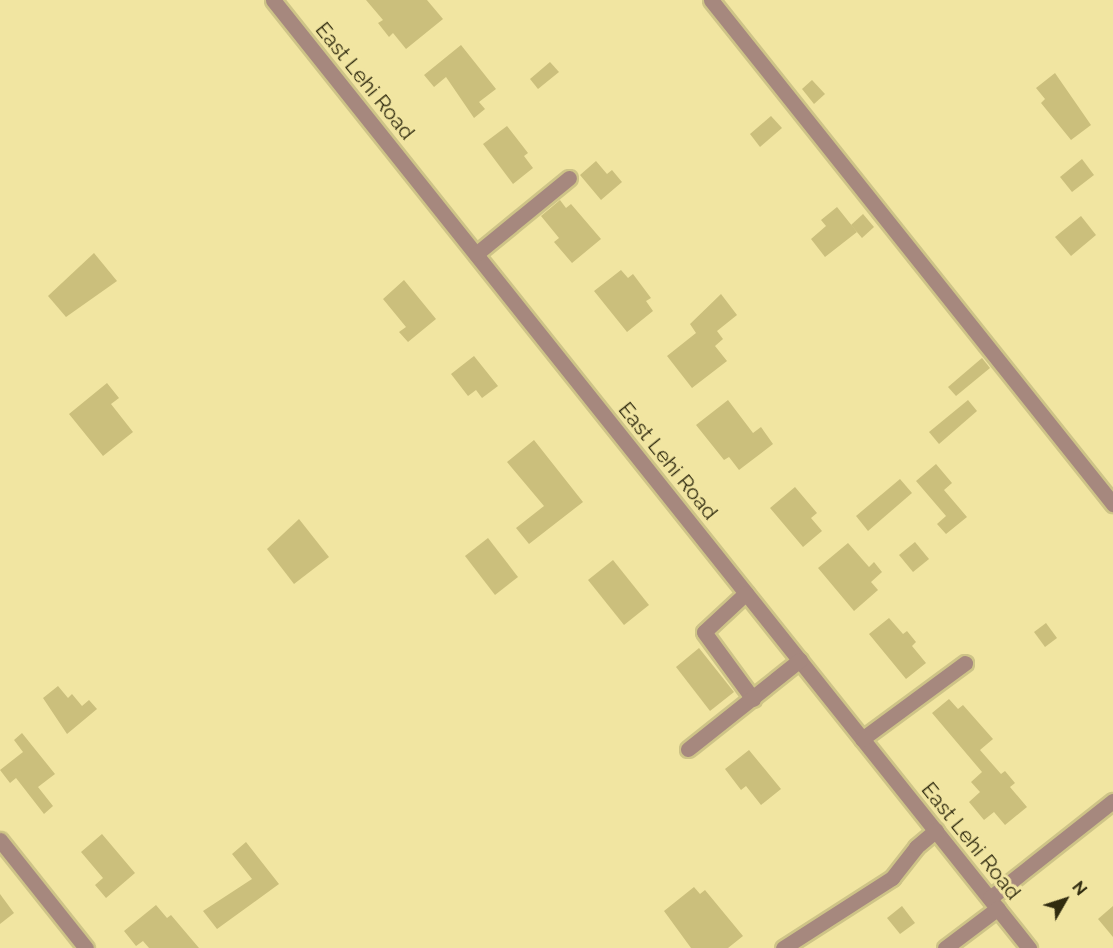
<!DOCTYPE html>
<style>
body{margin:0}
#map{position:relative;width:1113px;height:948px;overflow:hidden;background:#f1e5a1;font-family:Raleway,sans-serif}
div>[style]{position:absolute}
.building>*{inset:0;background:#cbbf7c}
.roads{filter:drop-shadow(2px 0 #cec487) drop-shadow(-2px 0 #cec487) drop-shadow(0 2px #cec487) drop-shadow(0 -2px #cec487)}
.minor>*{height:15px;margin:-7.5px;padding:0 7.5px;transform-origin:7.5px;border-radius:7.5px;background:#a6887e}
span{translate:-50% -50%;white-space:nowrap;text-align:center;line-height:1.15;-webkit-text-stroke:6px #f1e5a1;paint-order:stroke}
.street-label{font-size:21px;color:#312c10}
.north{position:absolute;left:1035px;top:870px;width:60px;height:60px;-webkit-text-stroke:4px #f1e5a1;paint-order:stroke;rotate:51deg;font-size:16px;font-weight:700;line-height:24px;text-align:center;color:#312c10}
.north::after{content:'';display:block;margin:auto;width:21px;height:27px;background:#312c10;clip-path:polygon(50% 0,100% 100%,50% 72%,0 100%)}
</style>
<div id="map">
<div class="building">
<div style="clip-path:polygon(366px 0,427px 0,443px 19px,406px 49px,393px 33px,389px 37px,378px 23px,383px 20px)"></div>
<div style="clip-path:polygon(461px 45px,496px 89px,479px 102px,485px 109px,474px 118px,446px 77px,434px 87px,424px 75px)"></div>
<div style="clip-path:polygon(550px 62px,559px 72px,538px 89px,530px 79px)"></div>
<div style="clip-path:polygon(1055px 73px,1091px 125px,1071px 140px,1041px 103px,1045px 99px,1036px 88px)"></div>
<div style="clip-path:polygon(812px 80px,825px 94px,814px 104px,802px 89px)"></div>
<div style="clip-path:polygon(771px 116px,782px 128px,760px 147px,750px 134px)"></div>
<div style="clip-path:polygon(507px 126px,528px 153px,524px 156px,533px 168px,513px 184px,483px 144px)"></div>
<div style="clip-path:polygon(1082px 159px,1094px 175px,1072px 192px,1060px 177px)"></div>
<div style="clip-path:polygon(596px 161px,607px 174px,612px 170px,622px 182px,601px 200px,580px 175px)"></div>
<div style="clip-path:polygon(560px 200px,566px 208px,571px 204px,601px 239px,572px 263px,554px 242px,559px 238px,541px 216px)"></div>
<div style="clip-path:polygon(837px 207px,857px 232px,825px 257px,811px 239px,826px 226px,821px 220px)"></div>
<div style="clip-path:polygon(863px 214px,874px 227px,862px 238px,851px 225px)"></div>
<div style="clip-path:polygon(1081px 216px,1096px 235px,1071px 256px,1055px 237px)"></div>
<div style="clip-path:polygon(94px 253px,117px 281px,66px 317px,48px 296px)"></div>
<div style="clip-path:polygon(621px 270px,628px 278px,633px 274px,651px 298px,646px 301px,653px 311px,627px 332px,594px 291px)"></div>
<div style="clip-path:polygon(404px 280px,436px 319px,408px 342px,399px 332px,406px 327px,383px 299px)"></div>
<div style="clip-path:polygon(721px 294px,737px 315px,717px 331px,723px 339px,715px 346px,727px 361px,692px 388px,667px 356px,696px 333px,690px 324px)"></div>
<div style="clip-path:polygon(474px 356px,498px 386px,482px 398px,476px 390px,468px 396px,451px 374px)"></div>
<div style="clip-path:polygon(982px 358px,990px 368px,956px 396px,948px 387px)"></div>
<div style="clip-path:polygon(107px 383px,119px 398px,111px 404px,133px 432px,103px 456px,69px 414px)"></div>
<div style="clip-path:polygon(728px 400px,753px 433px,761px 427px,773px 444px,739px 470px,729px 457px,724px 460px,696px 425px)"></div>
<div style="clip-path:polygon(968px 400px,977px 411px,939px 444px,929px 432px)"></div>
<div style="clip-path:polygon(534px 440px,583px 502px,529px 544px,516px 528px,544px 506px,507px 462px)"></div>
<div style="clip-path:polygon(936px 464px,952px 483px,944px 490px,967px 517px,946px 534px,937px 524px,946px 516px,916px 481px)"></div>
<div style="clip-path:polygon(900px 479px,912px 493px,868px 531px,856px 516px)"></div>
<div style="clip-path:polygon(795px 487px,817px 513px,811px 518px,822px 531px,803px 547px,770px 508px)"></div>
<div style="clip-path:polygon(299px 519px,329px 557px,294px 584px,267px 549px)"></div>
<div style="clip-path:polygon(488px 538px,518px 577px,495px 595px,465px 556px)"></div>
<div style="clip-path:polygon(915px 542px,929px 559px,913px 572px,899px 555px)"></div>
<div style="clip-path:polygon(848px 543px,869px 567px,874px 562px,882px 572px,871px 582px,878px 590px,854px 611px,818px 568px)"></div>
<div style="clip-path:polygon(613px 560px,649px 605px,624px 625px,588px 580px)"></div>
<div style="clip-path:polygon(889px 618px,903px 634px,907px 631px,916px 642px,912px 646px,926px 663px,906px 679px,869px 634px)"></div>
<div style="clip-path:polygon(1046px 623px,1057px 638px,1045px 647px,1034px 632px)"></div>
<div style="clip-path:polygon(699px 648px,734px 692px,710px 711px,676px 667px)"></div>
<div style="clip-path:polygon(58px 686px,68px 698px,72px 694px,82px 706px,89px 700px,97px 709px,67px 734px,43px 698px)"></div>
<div style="clip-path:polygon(949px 699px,958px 709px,963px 705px,993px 739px,980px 750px,1001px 774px,1005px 771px,1015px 783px,1010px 787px,1027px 807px,1005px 825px,994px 812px,984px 820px,969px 802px,980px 792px,971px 782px,982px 772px,932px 713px)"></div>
<div style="clip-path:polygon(22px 733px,55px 774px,38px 787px,53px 806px,44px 814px,16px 778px,10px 783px,0 770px,23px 752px,14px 740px)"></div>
<div style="clip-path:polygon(749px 750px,781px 789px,761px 805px,746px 786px,741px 790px,725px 769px)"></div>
<div style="clip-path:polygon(102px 834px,135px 873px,106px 898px,95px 885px,103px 878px,81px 852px)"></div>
<div style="clip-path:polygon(246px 842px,279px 884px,217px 929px,203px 911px,252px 879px,232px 854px)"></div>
<div style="clip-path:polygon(694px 887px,700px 894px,705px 890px,743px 936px,728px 948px,691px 948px,664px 911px)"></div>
<div style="clip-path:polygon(0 894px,14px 913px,0 924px)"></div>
<div style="clip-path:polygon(156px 905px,167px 918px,171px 915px,199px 948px,149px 948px,143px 941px,136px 946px,124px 931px)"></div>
<div style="clip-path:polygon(902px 906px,915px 923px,900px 934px,887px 918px)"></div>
<div style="clip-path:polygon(1113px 906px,1113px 937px,1098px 919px)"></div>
</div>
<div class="roads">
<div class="minor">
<div style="left:273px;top:0;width:1213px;rotate:51.43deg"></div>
<div style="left:711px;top:0;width:645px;rotate:51.42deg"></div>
<div style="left:476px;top:254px;width:120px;rotate:-39.3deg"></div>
<div style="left:746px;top:593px;width:57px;rotate:137.1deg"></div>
<div style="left:704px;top:632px;width:83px;rotate:53.8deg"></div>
<div style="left:862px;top:739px;width:128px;rotate:-36.4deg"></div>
<div style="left:688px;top:749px;width:143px;rotate:-38.5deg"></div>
<div style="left:0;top:840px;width:138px;rotate:51.5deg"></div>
<div style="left:990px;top:898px;width:157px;rotate:-38.3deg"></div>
<div style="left:783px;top:948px;width:130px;rotate:-32.7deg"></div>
<div style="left:892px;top:878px;width:39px;rotate:-52deg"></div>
<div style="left:916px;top:847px;width:26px;rotate:-40deg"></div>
<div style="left:945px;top:948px;width:66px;rotate:-37deg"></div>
</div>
</div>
<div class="street-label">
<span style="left:365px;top:81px;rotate:51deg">East Lehi Road</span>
<span style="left:668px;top:461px;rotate:51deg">East Lehi Road</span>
<span style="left:971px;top:841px;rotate:51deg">East Lehi Road</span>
</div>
<div class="north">N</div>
</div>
